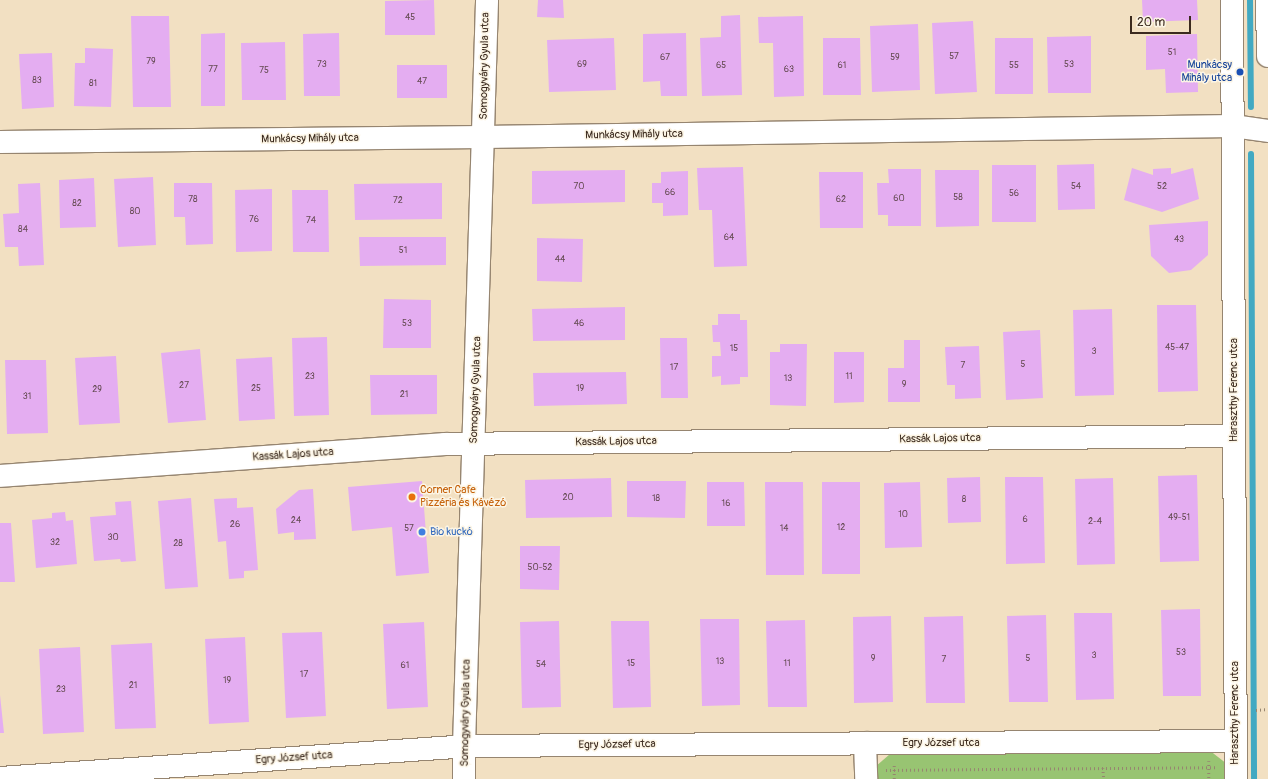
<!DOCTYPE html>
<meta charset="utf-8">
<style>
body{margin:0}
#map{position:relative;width:1268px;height:779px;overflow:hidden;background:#f2e0c2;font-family:Pangolin,sans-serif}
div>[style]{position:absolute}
.green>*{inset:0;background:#98c472}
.stream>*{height:6px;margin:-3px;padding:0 3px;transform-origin:3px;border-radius:3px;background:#42a9c2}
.building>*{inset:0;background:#e4adf1}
.path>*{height:2.5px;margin-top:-1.25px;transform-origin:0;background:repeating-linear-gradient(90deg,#968570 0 1px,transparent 0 4px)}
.roads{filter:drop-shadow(1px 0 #968570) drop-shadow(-1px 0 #968570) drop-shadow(0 1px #968570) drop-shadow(0 -1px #968570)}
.minor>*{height:22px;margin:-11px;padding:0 11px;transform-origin:11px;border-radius:11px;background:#fff}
.dots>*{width:11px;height:11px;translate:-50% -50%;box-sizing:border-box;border:2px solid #fcf5e5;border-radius:50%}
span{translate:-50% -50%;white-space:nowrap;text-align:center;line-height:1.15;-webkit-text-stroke:3px #fcf5e5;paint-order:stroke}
.number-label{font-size:9px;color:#654b53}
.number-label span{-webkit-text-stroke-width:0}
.street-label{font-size:11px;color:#3b2a1e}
.transit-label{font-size:11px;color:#164399}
.right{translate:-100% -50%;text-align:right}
.food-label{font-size:11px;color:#c56008}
.left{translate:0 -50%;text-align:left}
.shop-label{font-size:11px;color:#366cbe}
.scale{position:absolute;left:1130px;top:16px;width:61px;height:18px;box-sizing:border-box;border:2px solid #3b2a1e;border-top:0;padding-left:5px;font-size:12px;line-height:14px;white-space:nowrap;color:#3b2a1e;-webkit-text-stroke:3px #fcf5e5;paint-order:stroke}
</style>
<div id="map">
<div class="green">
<div style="clip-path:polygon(1209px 750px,1227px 764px,1227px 779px,876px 779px,875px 767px,890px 754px)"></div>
</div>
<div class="stream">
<div style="left:1250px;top:0;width:107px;rotate:89.5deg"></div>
<div style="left:1251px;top:154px;width:625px;rotate:89.72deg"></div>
</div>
<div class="building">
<div style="clip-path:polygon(434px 0,435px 35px,385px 35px,385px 1px)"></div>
<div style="clip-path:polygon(538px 0,563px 0,564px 18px,537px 17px)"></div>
<div style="clip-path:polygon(1142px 0,1197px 0,1198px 20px,1143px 22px)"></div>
<div style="clip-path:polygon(740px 15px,742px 95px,702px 96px,700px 38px,721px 37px,721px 16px)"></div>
<div style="clip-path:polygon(131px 16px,169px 16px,171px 107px,133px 107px)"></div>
<div style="clip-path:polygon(803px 16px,804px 96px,774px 97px,773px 43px,759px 43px,758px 17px)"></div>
<div style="clip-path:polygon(973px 21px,977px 92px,935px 94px,932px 23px)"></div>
<div style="clip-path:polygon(918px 24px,920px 90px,872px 92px,870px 26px)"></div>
<div style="clip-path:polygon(225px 33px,225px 106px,201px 106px,201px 34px)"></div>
<div style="clip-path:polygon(339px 33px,340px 96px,304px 96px,303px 34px)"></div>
<div style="clip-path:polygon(686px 33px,687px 96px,661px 96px,660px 81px,643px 82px,643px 34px)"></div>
<div style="clip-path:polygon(1197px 34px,1198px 92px,1166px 93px,1165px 69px,1146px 70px,1146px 36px)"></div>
<div style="clip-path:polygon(1091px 36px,1091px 93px,1048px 93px,1047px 37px)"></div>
<div style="clip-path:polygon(614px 38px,616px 90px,549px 92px,547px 40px)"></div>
<div style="clip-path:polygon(823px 38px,860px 38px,861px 95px,823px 95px)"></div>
<div style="clip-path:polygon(995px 38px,1033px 38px,1033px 94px,995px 94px)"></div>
<div style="clip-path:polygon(285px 42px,286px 100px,242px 100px,241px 43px)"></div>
<div style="clip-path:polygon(85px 48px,113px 49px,111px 107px,74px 106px,75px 63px,85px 63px)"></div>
<div style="clip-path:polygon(52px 53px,54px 107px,22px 109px,19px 54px)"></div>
<div style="clip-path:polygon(397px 65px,447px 65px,447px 98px,397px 98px)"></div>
<div style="clip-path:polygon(1094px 164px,1095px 209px,1058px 210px,1057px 165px)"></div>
<div style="clip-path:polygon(992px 165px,1036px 165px,1036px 222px,992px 222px)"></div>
<div style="clip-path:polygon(743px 167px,747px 266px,714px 267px,712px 210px,699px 210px,697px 168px)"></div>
<div style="clip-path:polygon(1132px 168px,1153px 175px,1153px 169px,1171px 168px,1171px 174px,1193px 168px,1199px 199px,1162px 212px,1124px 200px)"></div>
<div style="clip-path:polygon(888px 169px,921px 169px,921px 226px,888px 226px,888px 215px,878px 215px,877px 183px,889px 183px)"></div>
<div style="clip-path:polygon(625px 170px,625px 202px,532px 204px,532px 171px)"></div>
<div style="clip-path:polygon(935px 170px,979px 170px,979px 226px,936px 227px)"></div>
<div style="clip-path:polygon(688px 171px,688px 215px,663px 216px,663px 203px,652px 203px,652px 183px,661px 183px,661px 172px)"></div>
<div style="clip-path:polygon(819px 172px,863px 172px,863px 228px,820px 228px)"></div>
<div style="clip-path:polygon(153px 177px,156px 245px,118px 247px,114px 179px)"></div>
<div style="clip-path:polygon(94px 178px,96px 227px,60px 228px,59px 180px)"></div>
<div style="clip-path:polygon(40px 183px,44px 265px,19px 266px,18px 247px,5px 247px,3px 214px,19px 213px,18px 184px)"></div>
<div style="clip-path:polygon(174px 183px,212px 183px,213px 244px,186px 245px,185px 217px,174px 217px)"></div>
<div style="clip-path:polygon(442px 183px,442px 219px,355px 220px,354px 184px)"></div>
<div style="clip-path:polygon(272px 189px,272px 251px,236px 252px,235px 190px)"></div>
<div style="clip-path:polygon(292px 190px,328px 190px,329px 252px,293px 252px)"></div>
<div style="clip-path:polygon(1208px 221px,1208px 255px,1191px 270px,1169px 273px,1151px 256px,1149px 225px)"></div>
<div style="clip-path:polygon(359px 237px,446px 237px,446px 265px,360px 266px)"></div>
<div style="clip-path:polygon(537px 238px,583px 239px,582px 282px,537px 281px)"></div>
<div style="clip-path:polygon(384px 299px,431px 300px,431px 348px,383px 348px)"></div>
<div style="clip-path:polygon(1157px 305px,1196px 305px,1198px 391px,1158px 392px)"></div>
<div style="clip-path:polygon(625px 307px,625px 340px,533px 341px,532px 309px)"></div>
<div style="clip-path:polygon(1112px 309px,1114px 395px,1075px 396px,1073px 310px)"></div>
<div style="clip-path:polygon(718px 314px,740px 314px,740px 320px,747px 320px,748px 377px,740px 377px,740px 384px,721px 385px,721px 376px,712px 377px,712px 356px,721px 356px,720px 342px,713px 342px,712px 325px,718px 325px)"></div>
<div style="clip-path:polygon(1040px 330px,1043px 398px,1006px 400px,1003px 332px)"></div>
<div style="clip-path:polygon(327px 337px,329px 415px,294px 416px,292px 338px)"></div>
<div style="clip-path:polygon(660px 338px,687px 338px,688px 398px,661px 398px)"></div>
<div style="clip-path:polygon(904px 340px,920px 340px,920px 402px,888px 402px,888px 368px,904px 368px)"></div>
<div style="clip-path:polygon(780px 344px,807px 344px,806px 406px,770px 405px,770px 352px,780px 352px)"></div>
<div style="clip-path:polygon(979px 346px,981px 398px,955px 399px,955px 385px,947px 385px,945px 347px)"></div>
<div style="clip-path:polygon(200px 349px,206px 420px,168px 423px,161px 353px)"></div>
<div style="clip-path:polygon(834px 352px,864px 352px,864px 402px,834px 403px)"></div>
<div style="clip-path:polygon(116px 356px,120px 423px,79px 425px,75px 358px)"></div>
<div style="clip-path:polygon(272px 357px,275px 419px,239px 421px,236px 359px)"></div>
<div style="clip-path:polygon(5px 360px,46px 360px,48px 433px,7px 434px)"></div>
<div style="clip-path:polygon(626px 372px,627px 404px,534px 406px,533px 373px)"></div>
<div style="clip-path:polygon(370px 375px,437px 375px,437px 414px,371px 415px)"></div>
<div style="clip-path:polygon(1197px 475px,1199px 561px,1160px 562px,1158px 476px)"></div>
<div style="clip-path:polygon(980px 477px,981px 522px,948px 523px,947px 478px)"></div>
<div style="clip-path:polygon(1005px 477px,1043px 477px,1045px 563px,1006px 564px)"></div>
<div style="clip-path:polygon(611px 478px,612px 517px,526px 518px,525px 480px)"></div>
<div style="clip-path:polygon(1113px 478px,1115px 564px,1077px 565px,1075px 479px)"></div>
<div style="clip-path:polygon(422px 481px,429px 573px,396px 576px,392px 527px,352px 531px,348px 487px)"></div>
<div style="clip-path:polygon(627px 481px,686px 481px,685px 518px,627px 517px)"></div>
<div style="clip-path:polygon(707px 482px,744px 482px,745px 526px,707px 526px)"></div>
<div style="clip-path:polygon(765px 482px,803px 482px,804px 575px,766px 575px)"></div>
<div style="clip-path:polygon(822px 482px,860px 482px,860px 574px,822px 574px)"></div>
<div style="clip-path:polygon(920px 482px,922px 547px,885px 548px,884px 483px)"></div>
<div style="clip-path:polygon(313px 489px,316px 539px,294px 540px,294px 532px,278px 534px,276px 509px,299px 490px)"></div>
<div style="clip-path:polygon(191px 498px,198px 587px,165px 589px,158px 501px)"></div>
<div style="clip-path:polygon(237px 498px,237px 508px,253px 507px,258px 570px,244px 571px,244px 578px,229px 579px,226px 541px,218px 542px,214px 499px)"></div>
<div style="clip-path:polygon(131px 501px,136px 561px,121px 562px,120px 559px,94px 561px,90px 517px,116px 515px,115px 502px)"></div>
<div style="clip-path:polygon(65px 512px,66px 521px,73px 520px,77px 564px,36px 568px,32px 520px,52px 518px,52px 513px)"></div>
<div style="clip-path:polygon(0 523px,11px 523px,15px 582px,0 582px)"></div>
<div style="clip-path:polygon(520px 546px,560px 546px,559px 590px,520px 589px)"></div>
<div style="clip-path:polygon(1200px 609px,1201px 696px,1163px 696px,1161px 610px)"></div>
<div style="clip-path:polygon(1074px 613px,1112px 613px,1114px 699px,1076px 700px)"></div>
<div style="clip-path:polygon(1046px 615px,1048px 702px,1009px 702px,1007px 616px)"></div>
<div style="clip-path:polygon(891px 616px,893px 702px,854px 703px,853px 617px)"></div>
<div style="clip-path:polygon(963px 616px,965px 703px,926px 703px,924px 617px)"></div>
<div style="clip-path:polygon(700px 619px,739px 619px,740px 705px,702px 706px)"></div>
<div style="clip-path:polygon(805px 620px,807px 707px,768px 707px,766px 621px)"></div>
<div style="clip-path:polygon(559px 621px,561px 707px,522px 708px,520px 622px)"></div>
<div style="clip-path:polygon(611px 621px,649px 621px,651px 707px,613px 708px)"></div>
<div style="clip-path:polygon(424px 622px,428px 707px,387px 709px,383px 624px)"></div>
<div style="clip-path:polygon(322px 632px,326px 716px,286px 718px,282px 633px)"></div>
<div style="clip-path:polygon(245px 637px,249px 722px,209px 724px,205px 639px)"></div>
<div style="clip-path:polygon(152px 643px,156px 728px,115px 729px,111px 645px)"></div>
<div style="clip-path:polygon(80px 647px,84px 732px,43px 734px,39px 649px)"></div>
<div style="clip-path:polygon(0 695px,4px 733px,0 733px)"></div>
</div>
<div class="path">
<div style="left:1256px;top:710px;width:12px;rotate:-5deg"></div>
<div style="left:1209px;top:761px;width:18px;rotate:90deg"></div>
<div style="left:1103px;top:768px;width:11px;rotate:85deg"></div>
<div style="left:886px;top:770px;width:329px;rotate:-0.5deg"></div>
<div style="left:894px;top:779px;width:15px;rotate:-90deg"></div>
</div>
<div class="roads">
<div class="minor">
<div style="left:1232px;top:0;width:779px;rotate:89.71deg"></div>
<div style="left:1267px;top:0;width:56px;rotate:89deg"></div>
<div style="left:0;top:142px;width:483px;rotate:-0.6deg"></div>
<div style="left:483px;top:137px;width:750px;rotate:-0.84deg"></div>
<div style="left:1233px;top:126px;width:35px;rotate:8deg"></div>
<div style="left:0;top:476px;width:446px;rotate:-4.1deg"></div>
<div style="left:445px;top:444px;width:789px;rotate:-0.58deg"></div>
<div style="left:865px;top:743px;width:36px;rotate:88deg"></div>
<div style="left:0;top:778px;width:465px;rotate:-3.9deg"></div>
<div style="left:464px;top:746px;width:772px;rotate:-0.37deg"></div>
<div style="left:464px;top:779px;width:33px;rotate:-90deg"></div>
<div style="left:464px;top:746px;width:746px;rotate:-88.23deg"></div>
</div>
</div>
<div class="dots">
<div style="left:1240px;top:72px;background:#1a4fb4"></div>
<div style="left:412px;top:497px;background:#e8710a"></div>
<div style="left:422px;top:532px;background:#3f7fe0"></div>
</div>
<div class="number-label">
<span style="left:410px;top:18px">45</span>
<span style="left:1172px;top:53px">51</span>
<span style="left:954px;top:57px">57</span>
<span style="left:665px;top:58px">67</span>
<span style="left:895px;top:58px">59</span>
<span style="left:151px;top:62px">79</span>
<span style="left:322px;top:65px">73</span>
<span style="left:582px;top:65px">69</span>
<span style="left:1069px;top:65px">53</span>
<span style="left:721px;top:66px">65</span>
<span style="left:842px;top:66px">61</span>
<span style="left:1014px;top:66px">55</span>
<span style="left:213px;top:70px">77</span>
<span style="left:789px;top:70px">63</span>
<span style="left:264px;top:71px">75</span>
<span style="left:37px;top:81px">83</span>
<span style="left:422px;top:82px">47</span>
<span style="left:93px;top:84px">81</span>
<span style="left:579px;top:187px">70</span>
<span style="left:1076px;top:187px">54</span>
<span style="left:1162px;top:187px">52</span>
<span style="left:670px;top:193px">66</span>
<span style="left:1014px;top:194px">56</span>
<span style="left:958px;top:198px">58</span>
<span style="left:899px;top:199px">60</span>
<span style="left:193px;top:200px">78</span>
<span style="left:841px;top:200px">62</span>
<span style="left:398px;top:201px">72</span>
<span style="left:77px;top:204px">82</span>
<span style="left:135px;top:212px">80</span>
<span style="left:254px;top:220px">76</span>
<span style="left:311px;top:221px">74</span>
<span style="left:23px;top:230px">84</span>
<span style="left:729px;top:238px">64</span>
<span style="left:1179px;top:240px">43</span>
<span style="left:403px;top:251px">51</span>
<span style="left:560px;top:260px">44</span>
<span style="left:407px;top:324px">53</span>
<span style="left:579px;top:324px">46</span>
<span style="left:1177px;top:348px">45-47</span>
<span style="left:734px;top:349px">15</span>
<span style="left:1094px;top:352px">3</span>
<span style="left:1023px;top:365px">5</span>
<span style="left:963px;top:366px">7</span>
<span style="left:674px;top:368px">17</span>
<span style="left:310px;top:377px">23</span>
<span style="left:849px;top:377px">11</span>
<span style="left:788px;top:379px">13</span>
<span style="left:904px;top:385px">9</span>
<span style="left:184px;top:386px">27</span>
<span style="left:256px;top:389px">25</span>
<span style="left:580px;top:389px">19</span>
<span style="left:97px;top:390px">29</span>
<span style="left:404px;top:395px">21</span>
<span style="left:27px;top:397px">31</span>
<span style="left:568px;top:498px">20</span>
<span style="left:656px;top:499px">18</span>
<span style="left:964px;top:500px">8</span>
<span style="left:726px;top:504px">16</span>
<span style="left:903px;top:515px">10</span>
<span style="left:1179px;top:518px">49-51</span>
<span style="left:1025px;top:520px">6</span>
<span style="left:296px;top:521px">24</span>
<span style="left:1095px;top:522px">2-4</span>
<span style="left:235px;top:525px">26</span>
<span style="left:841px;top:528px">12</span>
<span style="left:409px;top:529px">57</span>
<span style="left:784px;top:529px">14</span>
<span style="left:113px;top:538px">30</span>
<span style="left:55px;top:543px">32</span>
<span style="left:178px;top:544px">28</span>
<span style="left:540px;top:568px">50-52</span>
<span style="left:1181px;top:653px">53</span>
<span style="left:1094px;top:656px">3</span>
<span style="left:873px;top:659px">9</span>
<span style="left:1028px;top:659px">5</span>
<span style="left:944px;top:660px">7</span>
<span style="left:720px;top:662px">13</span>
<span style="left:631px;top:664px">15</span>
<span style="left:787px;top:664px">11</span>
<span style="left:541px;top:665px">54</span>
<span style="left:405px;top:666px">61</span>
<span style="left:304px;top:675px">17</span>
<span style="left:227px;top:681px">19</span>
<span style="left:133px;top:686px">21</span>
<span style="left:61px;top:690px">23</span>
</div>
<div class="street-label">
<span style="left:485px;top:66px;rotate:-89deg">Somogyváry Gyula utca</span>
<span style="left:634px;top:135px;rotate:-1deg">Munkácsy Mihály utca</span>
<span style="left:310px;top:139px;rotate:-1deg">Munkácsy Mihály utca</span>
<span style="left:476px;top:390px;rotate:-88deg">Somogyváry Gyula utca</span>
<span style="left:1234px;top:390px;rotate:-90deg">Haraszthy Ferenc utca</span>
<span style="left:940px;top:439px;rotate:-1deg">Kassák Lajos utca</span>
<span style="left:616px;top:442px;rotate:-1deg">Kassák Lajos utca</span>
<span style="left:293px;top:455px;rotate:-4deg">Kassák Lajos utca</span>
<span style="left:466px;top:713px;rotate:-89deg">Somogyváry Gyula utca</span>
<span style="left:1235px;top:713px;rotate:-90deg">Haraszthy Ferenc utca</span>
<span style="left:941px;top:743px">Egry József utca</span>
<span style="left:617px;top:745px;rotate:-1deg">Egry József utca</span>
<span style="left:294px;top:758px;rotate:-4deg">Egry József utca</span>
</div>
<div class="transit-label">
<span class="right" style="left:1232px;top:72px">Munkácsy<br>Mihály utca</span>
</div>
<div class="food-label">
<span class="left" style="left:420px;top:497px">Corner Cafe<br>Pizzéria és Kávézó</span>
</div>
<div class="shop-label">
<span class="left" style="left:430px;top:532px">Bio kuckó</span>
</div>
<div class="scale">20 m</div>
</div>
